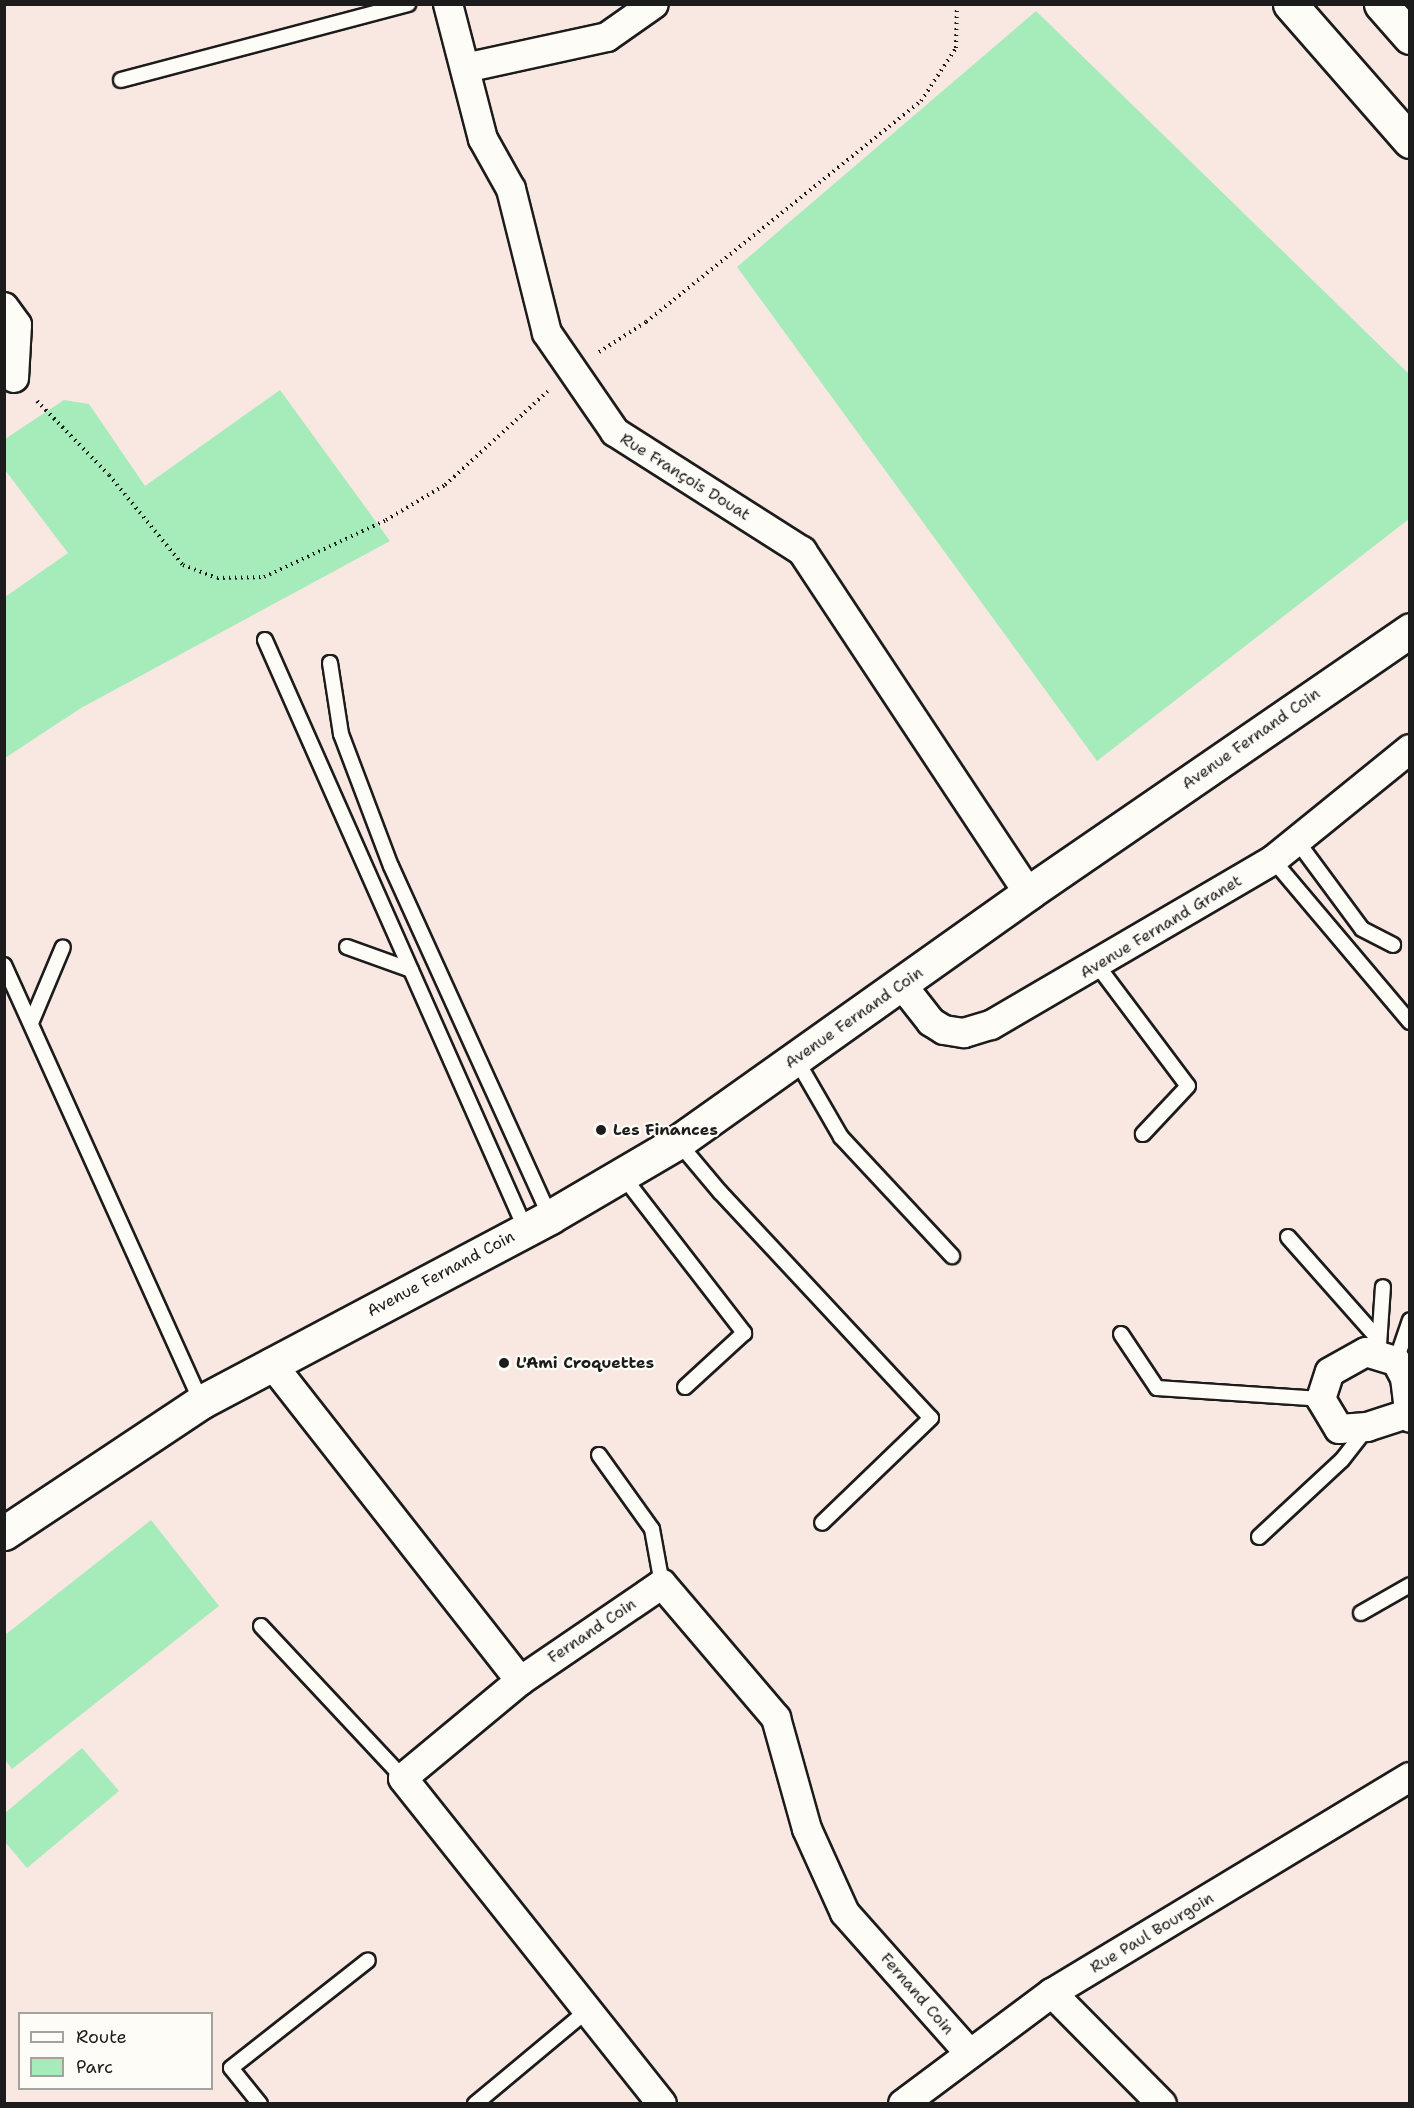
<!DOCTYPE html>
<meta charset="utf-8">
<style>
body{margin:0}
#map{position:relative;width:1414px;height:2108px;overflow:hidden;background:#f9e7e2;font-family:"Shantell Sans",sans-serif}
div>[style]{position:absolute}
.green>*{inset:0;background:#a5ecba}
.path>*{height:4px;margin-top:-2px;transform-origin:0;background:repeating-linear-gradient(90deg,#1c1c1c 0 1.5px,transparent 0 6px)}
.roads{filter:drop-shadow(2px 0 #1c1c1c) drop-shadow(-2px 0 #1c1c1c) drop-shadow(0 2px #1c1c1c) drop-shadow(0 -2px #1c1c1c)}
.lane>*{height:14px;margin:-7px;padding:0 7px;transform-origin:7px;border-radius:7px;background:#fdfcf7}
.street>*{height:28px;margin:-14px;padding:0 14px;transform-origin:14px;border-radius:14px;background:#fdfcf7}
.secondary>*{height:33px;margin:-16.5px;padding:0 16.5px;transform-origin:16.5px;border-radius:16.5px;background:#fdfcf7}
.highway>*{height:33px;margin:-16.5px;padding:0 16.5px;transform-origin:16.5px;border-radius:16.5px;background:#fdfcf7}
.dots>*{width:16px;height:16px;translate:-50% -50%;box-sizing:border-box;border:3px solid #fdfcf7;border-radius:50%}
span{translate:-50% -50%;white-space:nowrap;text-align:center;line-height:1.15;-webkit-text-stroke:4.5px #fdfcf7;paint-order:stroke}
.street-label{font-size:16px;color:#1c1c1c}
.poi-label{font-size:16px;color:#1c1c1c;font-weight:700}
.left{translate:0 -50%;text-align:left}
.frame{position:absolute;inset:0;border:6px solid #1c1c1c;pointer-events:none}
.legend{position:absolute;left:18px;top:2012px;width:195px;height:78px;box-sizing:border-box;background:#fdfcf7;border:2px solid #a3a29f;margin:0;padding:8px 10px;list-style:none;font-size:18px;color:#1c1c1c}
.legend li{display:flex;align-items:center;gap:12px;height:30px}
.legend b{width:30px;border:2px solid #a3a29f}
</style>
<div id="map">
<div class="green">
<div style="clip-path:polygon(1036px 11px,1409px 374px,1409px 519px,1097px 761px,737px 267px)"></div>
<div style="clip-path:polygon(280px 390px,390px 541px,81px 708px,5px 758px,5px 597px,68px 553px,5px 470px,5px 439px,64px 400px,89px 404px,145px 486px)"></div>
<div style="clip-path:polygon(151px 1520px,219px 1606px,12px 1769px,5px 1760px,5px 1635px)"></div>
<div style="clip-path:polygon(82px 1748px,119px 1791px,27px 1868px,5px 1842px,5px 1813px)"></div>
</div>
<div class="path">
<div style="left:599px;top:352px;width:56px;rotate:-32.6deg"></div>
<div style="left:646px;top:322px;width:353px;rotate:-38.8deg"></div>
<div style="left:921px;top:101px;width:64px;rotate:-56.6deg"></div>
<div style="left:956px;top:48px;width:44px;rotate:-88.7deg"></div>
<div style="left:37px;top:401px;width:103px;rotate:45.8deg"></div>
<div style="left:109px;top:475px;width:117px;rotate:50.6deg"></div>
<div style="left:183px;top:565px;width:36px;rotate:21deg"></div>
<div style="left:217px;top:578px;width:47px;rotate:-1.2deg"></div>
<div style="left:264px;top:577px;width:135px;rotate:-25deg"></div>
<div style="left:386px;top:520px;width:69px;rotate:-30.7deg"></div>
<div style="left:445px;top:485px;width:139px;rotate:-42.4deg"></div>
</div>
<div class="roads">
<div class="lane">
<div style="left:121px;top:80px;width:297px;rotate:-14.8deg"></div>
<div style="left:265px;top:640px;width:645px;rotate:66.14deg"></div>
<div style="left:330px;top:663px;width:72px;rotate:81.2deg"></div>
<div style="left:341px;top:734px;width:141px;rotate:69.3deg"></div>
<div style="left:391px;top:866px;width:385px;rotate:65.6deg"></div>
<div style="left:1297px;top:841px;width:109px;rotate:53.5deg"></div>
<div style="left:1362px;top:929px;width:35px;rotate:27deg"></div>
<div style="left:1273px;top:860px;width:212px;rotate:49.8deg"></div>
<div style="left:347px;top:947px;width:68px;rotate:19.8deg"></div>
<div style="left:4px;top:965px;width:479px;rotate:65.7deg"></div>
<div style="left:1097px;top:965px;width:151px;rotate:53.1deg"></div>
<div style="left:1188px;top:1086px;width:66px;rotate:133.2deg"></div>
<div style="left:31px;top:1023px;width:82px;rotate:-67.2deg"></div>
<div style="left:796px;top:1059px;width:90px;rotate:60deg"></div>
<div style="left:841px;top:1137px;width:163px;rotate:47deg"></div>
<div style="left:678px;top:1142px;width:65px;rotate:50deg"></div>
<div style="left:720px;top:1192px;width:309px;rotate:47deg"></div>
<div style="left:931px;top:1418px;width:151px;rotate:136.1deg"></div>
<div style="left:622px;top:1175px;width:200px;rotate:52.3deg"></div>
<div style="left:744px;top:1333px;width:80px;rotate:137.5deg"></div>
<div style="left:1288px;top:1237px;width:137px;rotate:48.5deg"></div>
<div style="left:1121px;top:1334px;width:65px;rotate:56.3deg"></div>
<div style="left:1157px;top:1388px;width:164px;rotate:3.8deg"></div>
<div style="left:1379px;top:1345px;width:58px;rotate:-86.1deg"></div>
<div style="left:1396px;top:1361px;width:43px;rotate:-71.1deg"></div>
<div style="left:599px;top:1455px;width:91px;rotate:54.4deg"></div>
<div style="left:652px;top:1529px;width:56px;rotate:79.7deg"></div>
<div style="left:1259px;top:1537px;width:113px;rotate:-42.9deg"></div>
<div style="left:1342px;top:1460px;width:39px;rotate:-52deg"></div>
<div style="left:1361px;top:1613px;width:56px;rotate:-29.7deg"></div>
<div style="left:261px;top:1626px;width:208px;rotate:46.9deg"></div>
<div style="left:260px;top:2104px;width:46px;rotate:-128.9deg"></div>
<div style="left:231px;top:2068px;width:174px;rotate:-38.2deg"></div>
<div style="left:475px;top:2104px;width:147px;rotate:-39.8deg"></div>
</div>
<div class="street">
<div style="left:448px;top:4px;width:139px;rotate:75.5deg"></div>
<div style="left:483px;top:139px;width:57px;rotate:60.8deg"></div>
<div style="left:511px;top:189px;width:148px;rotate:76deg"></div>
<div style="left:547px;top:333px;width:120px;rotate:55.5deg"></div>
<div style="left:615px;top:432px;width:222px;rotate:32.5deg"></div>
<div style="left:802px;top:551px;width:410px;rotate:56.5deg"></div>
<div style="left:465px;top:68px;width:145px;rotate:-12.3deg"></div>
<div style="left:607px;top:37px;width:57px;rotate:-35.1deg"></div>
<div style="left:4px;top:307px;width:22px;rotate:54deg"></div>
<div style="left:17px;top:325px;width:53px;rotate:93.2deg"></div>
<div style="left:902px;top:985px;width:47px;rotate:51.9deg"></div>
<div style="left:931px;top:1022px;width:15px;rotate:32deg"></div>
<div style="left:944px;top:1030px;width:20px;rotate:9deg"></div>
<div style="left:964px;top:1033px;width:28px;rotate:-17deg"></div>
<div style="left:991px;top:1025px;width:327px;rotate:-30.3deg"></div>
<div style="left:1273px;top:860px;width:176px;rotate:-39deg"></div>
<div style="left:271px;top:1363px;width:404px;rotate:51.9deg"></div>
<div style="left:1407px;top:1414px;width:42px;rotate:162deg"></div>
<div style="left:1367px;top:1427px;width:28px;rotate:176deg"></div>
<div style="left:1339px;top:1429px;width:35px;rotate:-121deg"></div>
<div style="left:1321px;top:1399px;width:28px;rotate:-72deg"></div>
<div style="left:1330px;top:1372px;width:41px;rotate:-29.1deg"></div>
<div style="left:1366px;top:1352px;width:31px;rotate:17deg"></div>
<div style="left:1396px;top:1361px;width:19px;rotate:62deg"></div>
<div style="left:1405px;top:1378px;width:40px;rotate:82.9deg"></div>
<div style="left:1052px;top:1993px;width:156px;rotate:45.3deg"></div>
<div style="left:662px;top:2104px;width:416px;rotate:-128.5deg"></div>
<div style="left:403px;top:1778px;width:152px;rotate:-39.7deg"></div>
<div style="left:520px;top:1681px;width:172px;rotate:-34.3deg"></div>
<div style="left:662px;top:1584px;width:176px;rotate:49.6deg"></div>
<div style="left:776px;top:1718px;width:115px;rotate:74.4deg"></div>
<div style="left:807px;top:1829px;width:92px;rotate:65.7deg"></div>
<div style="left:845px;top:1913px;width:188px;rotate:48.4deg"></div>
<div style="left:903px;top:2104px;width:186px;rotate:-36.7deg"></div>
<div style="left:1052px;top:1993px;width:418px;rotate:-31.1deg"></div>
</div>
<div class="secondary">
<div style="left:4px;top:1533px;width:237px;rotate:-33.6deg"></div>
<div style="left:201px;top:1402px;width:395px;rotate:-27.9deg"></div>
<div style="left:550px;top:1217px;width:148px;rotate:-30.4deg"></div>
<div style="left:678px;top:1142px;width:430px;rotate:-35.4deg"></div>
<div style="left:1028px;top:893px;width:464px;rotate:-34.5deg"></div>
</div>
<div class="highway">
<div style="left:1290px;top:4px;width:182px;rotate:48.8deg"></div>
<div style="left:1381px;top:4px;width:44px;rotate:48.7deg"></div>
</div>
</div>
<div class="dots">
<div style="left:601px;top:1130px;background:#1c1c1c"></div>
<div style="left:504px;top:1363px;background:#1c1c1c"></div>
</div>
<div class="street-label">
<span style="left:685px;top:477px;rotate:32deg">Rue François Douat</span>
<span style="left:1251px;top:739px;rotate:-35deg">Avenue Fernand Coin</span>
<span style="left:1161px;top:927px;rotate:-31deg">Avenue Fernand Granet</span>
<span style="left:854px;top:1018px;rotate:-35deg">Avenue Fernand Coin</span>
<span style="left:441px;top:1274px;rotate:-28deg">Avenue Fernand Coin</span>
<span style="left:592px;top:1631px;rotate:-34deg">Fernand Coin</span>
<span style="left:1152px;top:1933px;rotate:-31deg">Rue Paul Bourgoin</span>
<span style="left:917px;top:1994px;rotate:49deg">Fernand Coin</span>
</div>
<div class="poi-label">
<span class="left" style="left:613px;top:1130px">Les Finances</span>
<span class="left" style="left:516px;top:1363px">L'Ami Croquettes</span>
</div>
<div class="frame"></div>
<ul class="legend">
<li><b style="height:8px;background:#fdfcf7"></b>Route</li>
<li><b style="height:16px;background:#a5ecba"></b>Parc</li>
</ul>
</div>
